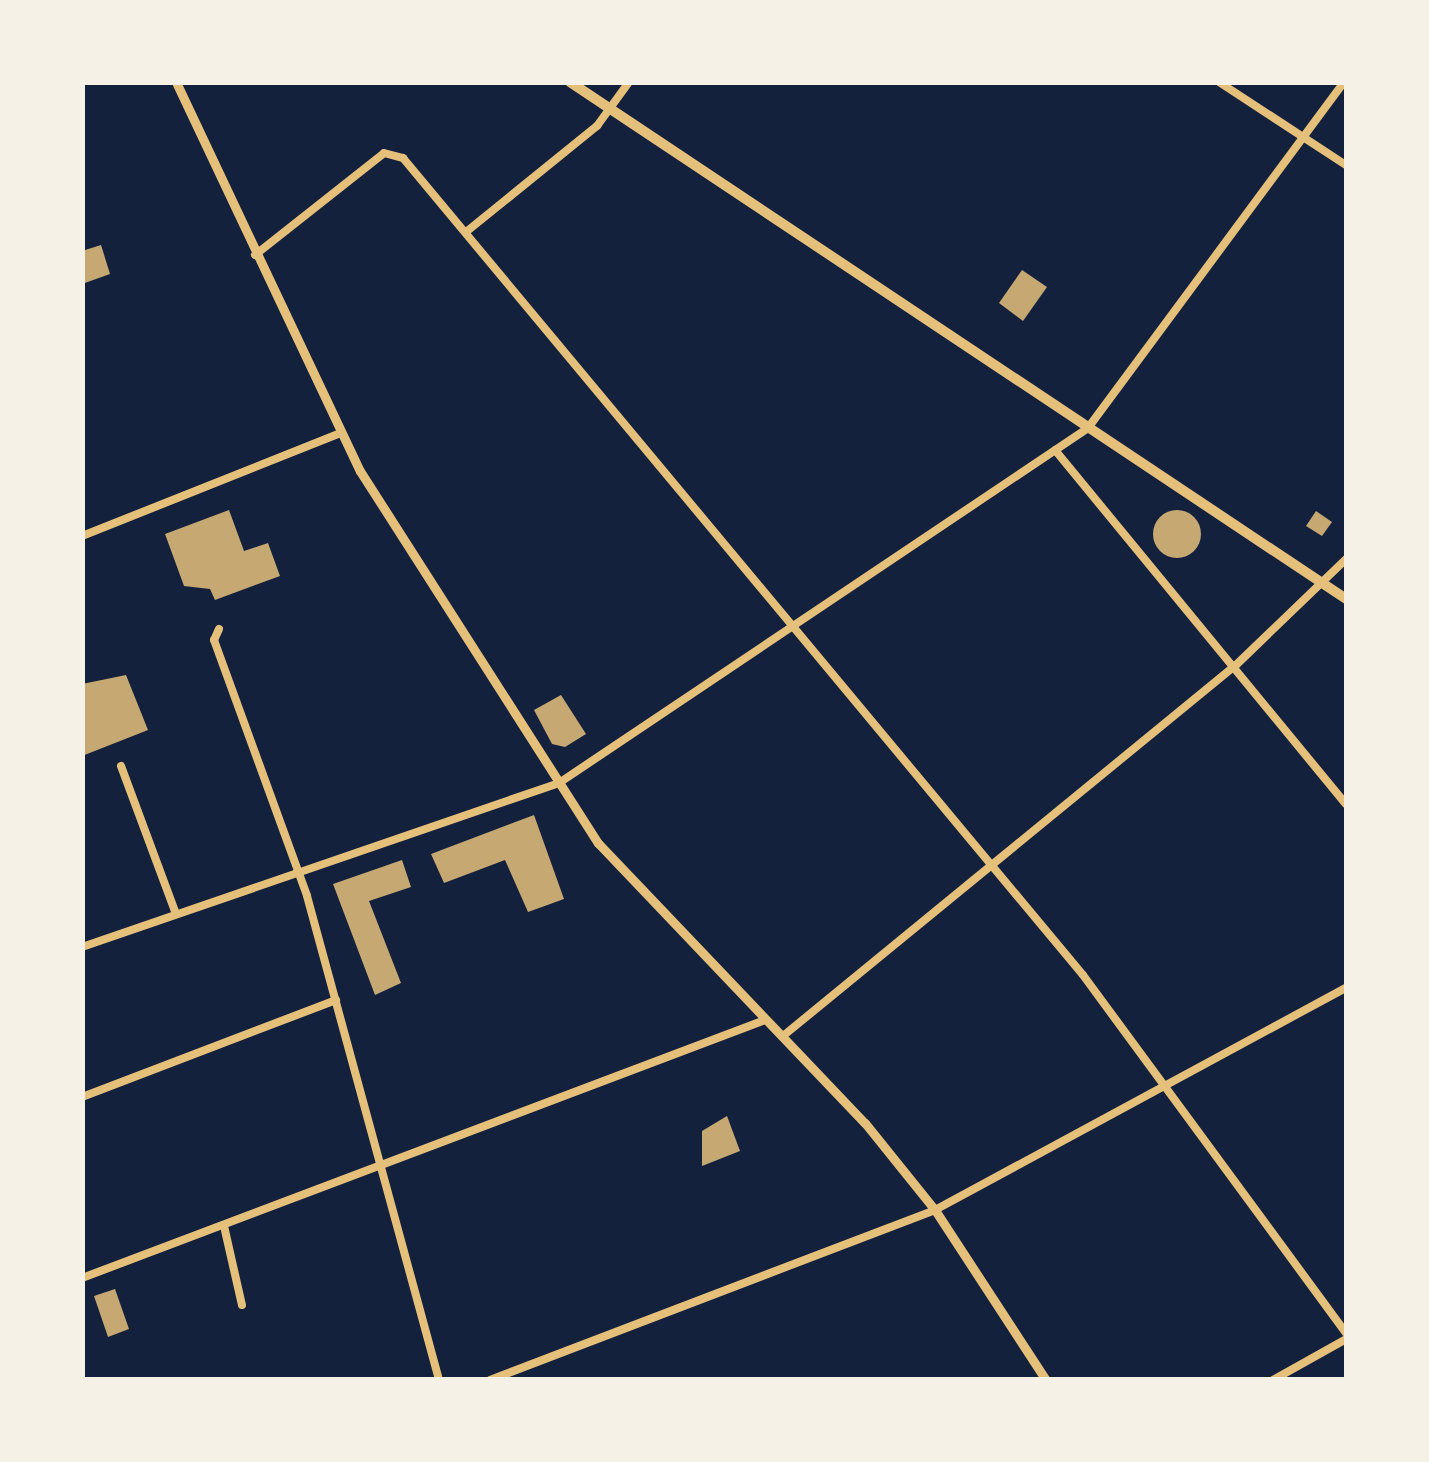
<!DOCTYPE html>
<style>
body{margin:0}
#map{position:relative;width:1429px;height:1462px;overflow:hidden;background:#14213d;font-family:"PT Sans Narrow",sans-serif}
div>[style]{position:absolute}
.building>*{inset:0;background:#c6a872}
.round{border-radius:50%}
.minor>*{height:8px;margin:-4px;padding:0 4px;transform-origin:4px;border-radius:4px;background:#e5c07b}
.tertiary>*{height:9px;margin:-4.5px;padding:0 4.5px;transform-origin:4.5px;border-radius:4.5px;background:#e5c07b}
.secondary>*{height:10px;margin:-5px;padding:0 5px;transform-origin:5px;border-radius:5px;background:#e5c07b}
span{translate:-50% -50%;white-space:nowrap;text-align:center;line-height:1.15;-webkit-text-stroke:8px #f6f1e7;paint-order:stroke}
.frame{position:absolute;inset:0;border:85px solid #f6f1e7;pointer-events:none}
</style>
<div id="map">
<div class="building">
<div style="clip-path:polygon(101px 245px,110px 274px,82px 284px,82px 251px)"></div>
<div style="clip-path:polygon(1022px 270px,1047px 287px,1023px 321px,999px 303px)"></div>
<div class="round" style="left:1153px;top:510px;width:48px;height:48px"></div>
<div style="clip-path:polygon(229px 510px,244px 551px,268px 543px,280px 576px,215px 600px,210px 589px,184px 586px,165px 534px)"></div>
<div style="clip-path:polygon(1316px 511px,1332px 522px,1322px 536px,1306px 526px)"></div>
<div style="clip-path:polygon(126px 675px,148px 730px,82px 756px,82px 684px)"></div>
<div style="clip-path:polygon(561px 695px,586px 734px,565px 747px,552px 744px,534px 710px)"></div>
<div style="clip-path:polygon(534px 815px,564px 899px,528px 912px,505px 860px,444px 883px,431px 854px)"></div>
<div style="clip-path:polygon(402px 860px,411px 887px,369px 901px,401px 983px,375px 995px,333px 884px)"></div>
<div style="clip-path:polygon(727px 1116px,740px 1151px,702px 1166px,702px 1131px)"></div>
<div style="clip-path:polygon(115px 1289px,129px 1329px,108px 1337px,94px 1296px)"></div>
</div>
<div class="minor">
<div style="left:1219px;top:82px;width:152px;rotate:33.2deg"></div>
<div style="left:466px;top:232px;width:169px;rotate:-39deg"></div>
<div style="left:597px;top:126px;width:54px;rotate:-54deg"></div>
<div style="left:255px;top:255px;width:164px;rotate:-38.3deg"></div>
<div style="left:384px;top:153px;width:20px;rotate:15deg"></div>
<div style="left:403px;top:158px;width:1063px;rotate:50.23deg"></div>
<div style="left:1083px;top:975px;width:444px;rotate:53.7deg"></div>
<div style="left:1055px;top:450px;width:458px;rotate:50.6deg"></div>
<div style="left:82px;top:536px;width:279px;rotate:-21.7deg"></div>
<div style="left:219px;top:629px;width:12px;rotate:114deg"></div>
<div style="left:214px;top:640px;width:272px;rotate:70deg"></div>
<div style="left:307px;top:896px;width:502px;rotate:74.74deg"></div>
<div style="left:121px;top:766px;width:155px;rotate:69.6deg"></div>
<div style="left:82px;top:947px;width:504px;rotate:-18.97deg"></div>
<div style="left:559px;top:783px;width:637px;rotate:-33.86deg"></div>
<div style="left:1088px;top:428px;width:430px;rotate:-53.5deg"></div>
<div style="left:783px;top:1036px;width:586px;rotate:-39.32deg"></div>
<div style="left:1236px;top:665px;width:153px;rotate:-43.9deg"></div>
<div style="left:82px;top:1097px;width:272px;rotate:-20.9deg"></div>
<div style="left:224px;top:1226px;width:81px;rotate:77.2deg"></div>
<div style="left:82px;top:1278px;width:730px;rotate:-20.69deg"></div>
<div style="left:490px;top:1380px;width:476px;rotate:-20.9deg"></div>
<div style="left:935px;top:1210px;width:467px;rotate:-28.4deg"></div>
<div style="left:1273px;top:1380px;width:84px;rotate:-29.3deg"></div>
</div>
<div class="tertiary">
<div style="left:176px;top:82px;width:430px;rotate:64.7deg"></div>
<div style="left:360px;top:471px;width:442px;rotate:57.4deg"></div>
<div style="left:598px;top:843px;width:387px;rotate:46.4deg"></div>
<div style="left:865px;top:1123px;width:112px;rotate:51.2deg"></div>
<div style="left:935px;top:1210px;width:203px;rotate:56.9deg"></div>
</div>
<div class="secondary">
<div style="left:570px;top:82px;width:932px;rotate:33.67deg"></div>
</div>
<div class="frame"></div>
</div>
